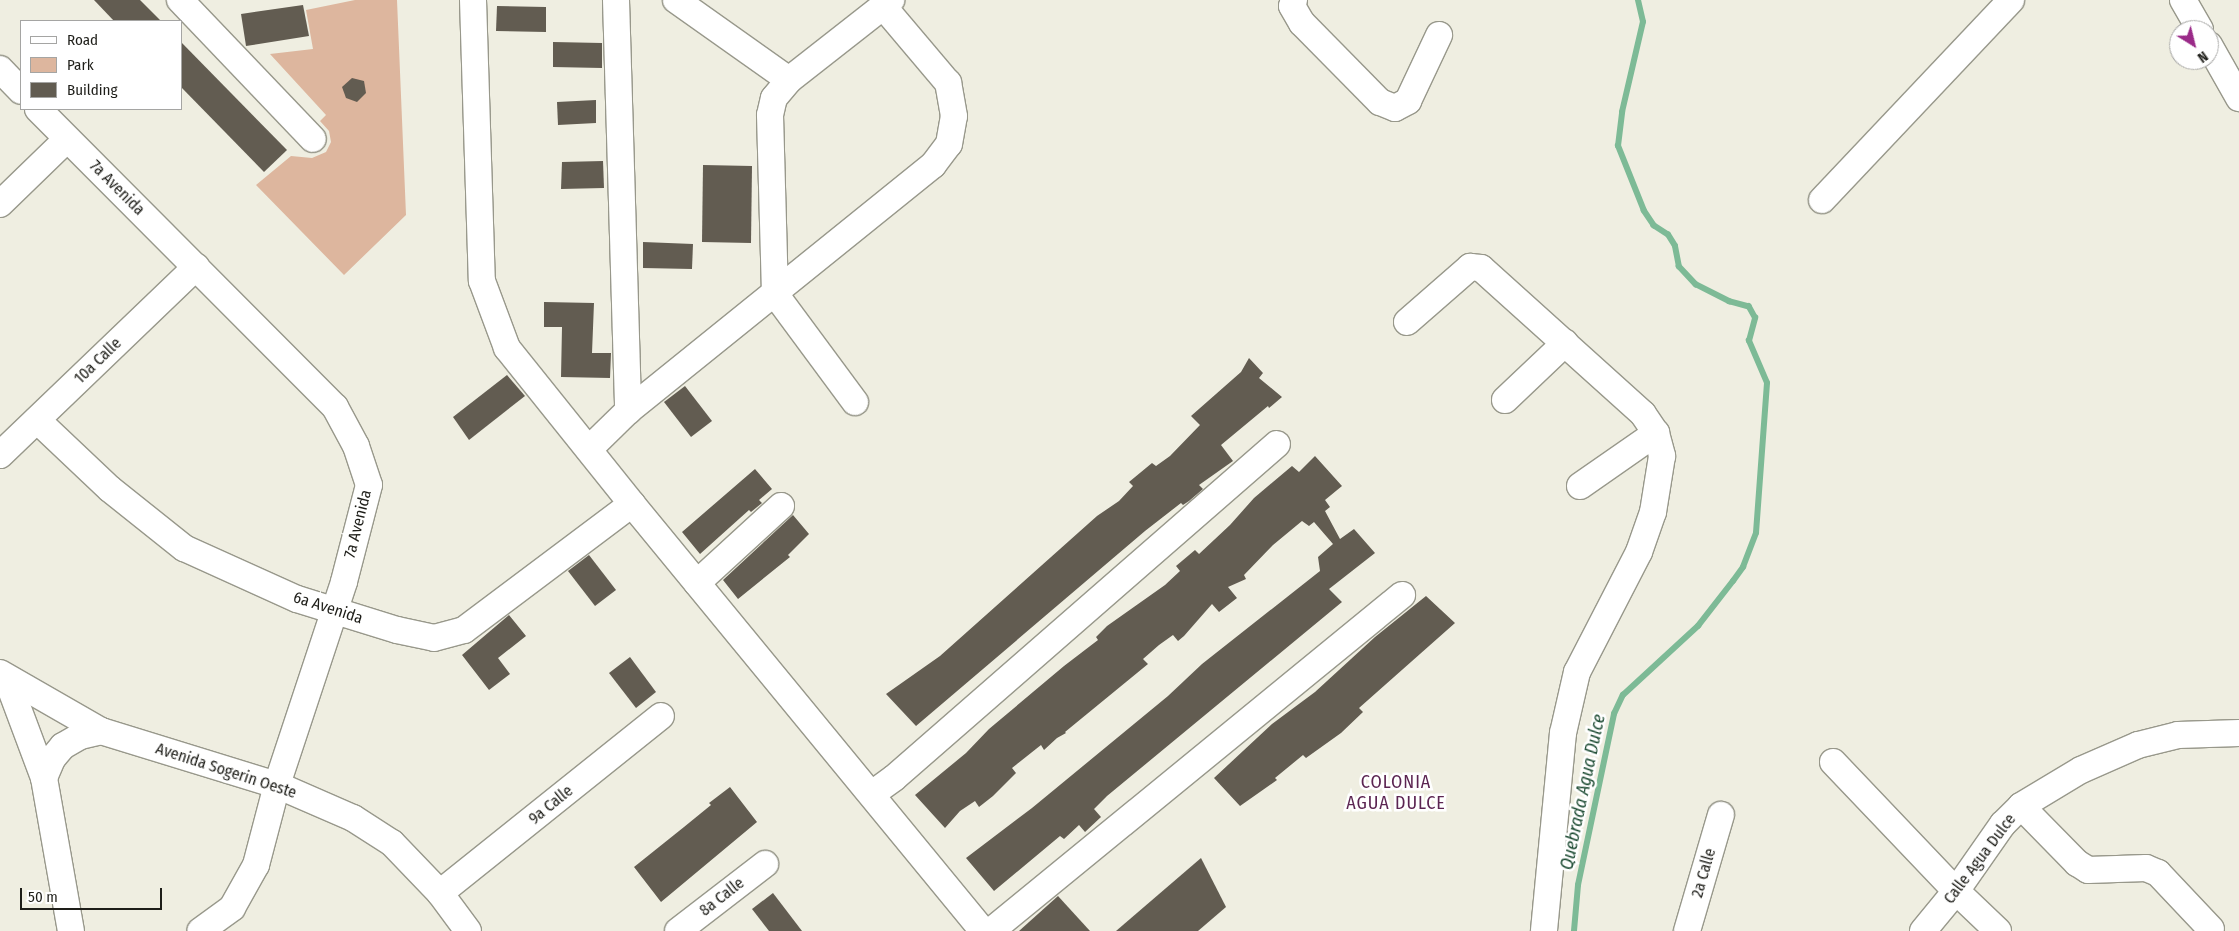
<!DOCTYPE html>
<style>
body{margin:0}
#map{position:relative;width:2239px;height:931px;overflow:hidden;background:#efeee1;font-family:"Fira Sans Condensed",sans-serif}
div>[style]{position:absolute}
.green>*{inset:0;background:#ddb69e}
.stream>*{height:5.5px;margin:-2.75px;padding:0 2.75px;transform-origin:2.75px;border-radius:2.75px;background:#7dba96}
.building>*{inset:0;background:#625c51}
.roads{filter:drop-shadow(1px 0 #98988b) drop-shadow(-1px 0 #98988b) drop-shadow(0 1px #98988b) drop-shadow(0 -1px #98988b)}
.minor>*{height:26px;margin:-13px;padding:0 13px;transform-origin:13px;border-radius:13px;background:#fff}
span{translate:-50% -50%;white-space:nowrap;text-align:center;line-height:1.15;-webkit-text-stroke:5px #fff;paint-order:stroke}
.street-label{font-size:16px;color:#1e1e19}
.neighbourhood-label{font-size:18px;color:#5b2451;letter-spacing:1px}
.water-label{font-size:18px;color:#1b4a31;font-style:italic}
.legend{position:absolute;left:20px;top:20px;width:162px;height:90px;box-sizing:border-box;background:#fff;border:1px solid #a5a5a3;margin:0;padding:6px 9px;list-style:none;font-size:15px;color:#1e1e19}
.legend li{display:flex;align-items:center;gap:10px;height:25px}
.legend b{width:25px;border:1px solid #a5a5a3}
.north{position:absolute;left:2169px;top:20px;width:50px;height:50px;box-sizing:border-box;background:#fff;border:1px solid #a5a5a3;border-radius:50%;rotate:144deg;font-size:14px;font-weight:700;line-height:20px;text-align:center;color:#1e1e19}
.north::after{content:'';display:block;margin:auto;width:18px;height:22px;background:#9a2a88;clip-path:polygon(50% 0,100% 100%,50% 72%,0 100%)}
.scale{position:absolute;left:20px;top:888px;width:142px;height:22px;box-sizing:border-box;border:2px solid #1e1e19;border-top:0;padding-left:6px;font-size:15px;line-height:18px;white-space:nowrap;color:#1e1e19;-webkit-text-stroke:4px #fff;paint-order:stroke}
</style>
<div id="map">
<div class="green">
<div style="clip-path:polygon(355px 0,397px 0,406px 215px,344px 275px,256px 185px,291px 156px,312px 158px,326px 152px,331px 142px,329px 131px,320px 121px,326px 115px,270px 54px,313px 49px,306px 10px)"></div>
</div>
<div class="stream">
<div style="left:1574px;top:931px;width:46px;rotate:-85deg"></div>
<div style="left:1578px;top:885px;width:175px;rotate:-78.1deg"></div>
<div style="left:1614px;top:714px;width:21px;rotate:-65deg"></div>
<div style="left:1623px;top:695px;width:102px;rotate:-42.6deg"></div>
<div style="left:1698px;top:626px;width:57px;rotate:-52.1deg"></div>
<div style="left:1733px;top:581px;width:17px;rotate:-54deg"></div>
<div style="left:1743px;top:567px;width:36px;rotate:-69deg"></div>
<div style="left:1756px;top:533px;width:150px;rotate:-85.8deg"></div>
<div style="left:1767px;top:383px;width:46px;rotate:-113.2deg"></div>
<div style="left:1749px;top:341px;width:24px;rotate:-75deg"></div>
<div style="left:1755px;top:318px;width:13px;rotate:-119deg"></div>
<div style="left:1749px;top:307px;width:20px;rotate:-165deg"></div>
<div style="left:1730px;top:302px;width:38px;rotate:-153deg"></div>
<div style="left:1696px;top:285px;width:25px;rotate:-133deg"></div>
<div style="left:1679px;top:267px;width:21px;rotate:-101deg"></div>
<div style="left:1675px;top:246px;width:13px;rotate:-122deg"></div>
<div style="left:1668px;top:235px;width:17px;rotate:-147deg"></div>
<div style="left:1654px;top:226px;width:18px;rotate:-124deg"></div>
<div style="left:1644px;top:211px;width:70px;rotate:-111.8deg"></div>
<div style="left:1618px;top:146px;width:34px;rotate:-83deg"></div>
<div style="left:1622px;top:112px;width:92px;rotate:-76.9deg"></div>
<div style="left:1643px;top:22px;width:23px;rotate:-103deg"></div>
</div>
<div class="building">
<div style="clip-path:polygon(94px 0,140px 0,161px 21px,114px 21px)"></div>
<div style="clip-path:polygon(303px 5px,309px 36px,246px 46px,241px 14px)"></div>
<div style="clip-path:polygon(497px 6px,546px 7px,546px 32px,496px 31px)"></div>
<div style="clip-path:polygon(181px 42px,287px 150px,264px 172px,181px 87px)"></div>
<div style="clip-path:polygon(553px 42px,602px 43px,602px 68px,553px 67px)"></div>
<div style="clip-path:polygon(352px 78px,364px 81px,366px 93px,357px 102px,346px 98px,342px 87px)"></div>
<div style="clip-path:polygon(596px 100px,596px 123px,558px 125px,557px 102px)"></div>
<div style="clip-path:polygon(603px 161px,604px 188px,561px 189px,562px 162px)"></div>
<div style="clip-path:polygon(703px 165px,752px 166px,751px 243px,702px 242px)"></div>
<div style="clip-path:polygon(643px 242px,693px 244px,692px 269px,643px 268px)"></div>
<div style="clip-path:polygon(544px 302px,594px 303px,592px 353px,611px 353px,610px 378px,561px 377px,562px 327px,544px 327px)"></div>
<div style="clip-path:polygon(1249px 358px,1263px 373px,1259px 378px,1282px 397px,1269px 408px,1268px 406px,1221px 445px,1233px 461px,1199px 485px,1203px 489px,1189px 501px,1183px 505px,1181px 503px,1145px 531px,916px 726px,886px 694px,940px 656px,1097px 516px,1119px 501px,1133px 486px,1129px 482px,1152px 463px,1156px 466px,1170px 456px,1200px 425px,1191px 416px,1241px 372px)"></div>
<div style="clip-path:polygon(507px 375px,525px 396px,469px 440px,453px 417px)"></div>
<div style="clip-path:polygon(685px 386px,712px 421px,691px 437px,664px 402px)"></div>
<div style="clip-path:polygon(1315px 456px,1342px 486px,1325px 500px,1330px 507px,1325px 511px,1340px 539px,1354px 529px,1375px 553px,1329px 589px,1342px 602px,1107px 796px,1094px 809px,1101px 817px,1085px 832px,1079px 825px,1064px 839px,1060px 836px,994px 891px,966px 858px,1032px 808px,1168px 696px,1202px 664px,1320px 571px,1318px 557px,1333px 544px,1314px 522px,1309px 526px,1302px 521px,1273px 545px,1244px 575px,1246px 579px,1228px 587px,1237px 598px,1219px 612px,1212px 604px,1184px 636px,1178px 641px,1173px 635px,1159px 645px,1143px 659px,1148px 664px,1065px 732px,1066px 733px,1057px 738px,1044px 750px,1041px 745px,1012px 768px,1016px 773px,993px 796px,979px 807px,975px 801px,960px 811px,945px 828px,915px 795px,966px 753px,989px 729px,1064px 666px,1098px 640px,1096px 637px,1107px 626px,1165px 585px,1180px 571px,1176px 566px,1195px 550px,1199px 554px,1230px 525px,1254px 498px,1292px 466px,1299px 472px)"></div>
<div style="clip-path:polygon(755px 469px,772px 489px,759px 500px,762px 503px,751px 512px,749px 510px,700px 554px,682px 532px)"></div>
<div style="clip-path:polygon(793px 515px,809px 534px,788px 555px,790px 557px,738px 599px,723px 580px)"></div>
<div style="clip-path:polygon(589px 555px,616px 590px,595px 606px,568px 571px)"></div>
<div style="clip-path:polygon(1426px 596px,1455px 623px,1359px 708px,1363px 712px,1341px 733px,1306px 758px,1303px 755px,1275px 778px,1277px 780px,1240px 806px,1214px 778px,1272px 724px,1315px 692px,1375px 637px)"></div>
<div style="clip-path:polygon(509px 615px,526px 636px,498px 658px,510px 674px,489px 690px,462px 655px)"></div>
<div style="clip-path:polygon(630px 657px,656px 692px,636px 708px,609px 673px)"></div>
<div style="clip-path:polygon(730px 787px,757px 822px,661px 902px,634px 867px,684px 827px,711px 805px,709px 803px)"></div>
<div style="clip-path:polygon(1201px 858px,1226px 907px,1198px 931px,1116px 931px)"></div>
<div style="clip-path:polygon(773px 893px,802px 931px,769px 931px,752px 909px)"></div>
<div style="clip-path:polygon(1058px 896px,1090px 931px,1019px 931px)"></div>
</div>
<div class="roads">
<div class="minor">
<div style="left:180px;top:0;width:192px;rotate:46.3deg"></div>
<div style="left:473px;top:0;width:281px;rotate:88.2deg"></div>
<div style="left:482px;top:281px;width:72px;rotate:69.5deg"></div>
<div style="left:507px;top:348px;width:200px;rotate:51.3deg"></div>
<div style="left:632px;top:504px;width:553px;rotate:50.58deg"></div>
<div style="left:616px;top:0;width:411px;rotate:88.3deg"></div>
<div style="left:676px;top:0;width:138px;rotate:35.3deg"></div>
<div style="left:1294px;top:0;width:6px;rotate:108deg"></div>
<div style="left:1292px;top:6px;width:20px;rotate:60deg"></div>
<div style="left:1302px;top:23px;width:111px;rotate:45.4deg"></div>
<div style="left:1380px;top:102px;width:16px;rotate:22deg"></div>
<div style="left:1395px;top:108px;width:15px;rotate:-28deg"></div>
<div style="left:1408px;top:101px;width:73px;rotate:-64.8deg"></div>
<div style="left:2183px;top:0;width:34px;rotate:60deg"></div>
<div style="left:2209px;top:45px;width:61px;rotate:60.5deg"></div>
<div style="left:0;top:69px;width:30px;rotate:46deg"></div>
<div style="left:38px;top:109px;width:421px;rotate:45.1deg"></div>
<div style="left:335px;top:407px;width:44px;rotate:61.7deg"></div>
<div style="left:356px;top:446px;width:41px;rotate:71.6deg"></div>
<div style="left:369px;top:485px;width:100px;rotate:104.5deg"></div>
<div style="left:344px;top:582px;width:214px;rotate:108.3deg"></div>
<div style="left:277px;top:785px;width:83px;rotate:104.7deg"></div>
<div style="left:256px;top:865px;width:49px;rotate:119.2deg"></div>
<div style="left:232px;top:908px;width:39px;rotate:144deg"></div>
<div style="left:1822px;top:200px;width:275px;rotate:-46.6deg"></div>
<div style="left:0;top:204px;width:93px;rotate:-44.1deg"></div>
<div style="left:1407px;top:322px;width:84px;rotate:-41.1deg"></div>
<div style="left:1470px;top:267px;width:11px;rotate:5deg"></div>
<div style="left:1481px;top:268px;width:218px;rotate:42deg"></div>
<div style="left:1643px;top:414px;width:23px;rotate:56deg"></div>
<div style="left:1656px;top:433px;width:24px;rotate:75deg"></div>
<div style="left:1662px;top:456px;width:57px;rotate:99.1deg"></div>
<div style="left:1653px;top:512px;width:42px;rotate:109.3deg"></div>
<div style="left:1639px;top:552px;width:135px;rotate:117.3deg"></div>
<div style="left:1577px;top:672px;width:63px;rotate:102.9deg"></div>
<div style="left:1563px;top:733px;width:199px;rotate:95.5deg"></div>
<div style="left:1505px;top:400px;width:83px;rotate:-43.5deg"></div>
<div style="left:855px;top:402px;width:134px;rotate:-126.5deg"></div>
<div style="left:775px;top:294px;width:179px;rotate:-91.6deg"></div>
<div style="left:770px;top:115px;width:17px;rotate:-77deg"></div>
<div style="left:774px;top:98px;width:23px;rotate:-50deg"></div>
<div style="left:789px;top:80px;width:130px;rotate:-38.1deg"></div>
<div style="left:37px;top:420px;width:100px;rotate:43.4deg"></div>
<div style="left:110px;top:489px;width:95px;rotate:38.6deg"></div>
<div style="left:184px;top:548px;width:124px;rotate:24.3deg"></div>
<div style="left:297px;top:599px;width:105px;rotate:17.2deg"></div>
<div style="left:397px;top:630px;width:38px;rotate:12deg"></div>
<div style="left:434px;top:638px;width:31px;rotate:-15deg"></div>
<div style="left:464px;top:630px;width:210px;rotate:-36.9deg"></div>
<div style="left:589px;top:449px;width:54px;rotate:-44.3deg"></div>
<div style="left:628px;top:411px;width:392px;rotate:-38.9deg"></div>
<div style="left:933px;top:165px;width:26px;rotate:-53deg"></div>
<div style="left:949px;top:144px;width:28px;rotate:-80deg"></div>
<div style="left:954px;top:116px;width:34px;rotate:-100deg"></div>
<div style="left:948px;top:83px;width:101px;rotate:-130.2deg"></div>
<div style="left:0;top:455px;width:272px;rotate:-43.8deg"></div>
<div style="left:1580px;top:486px;width:93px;rotate:-34.9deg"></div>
<div style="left:697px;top:583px;width:114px;rotate:-42.5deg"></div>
<div style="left:0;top:673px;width:116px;rotate:29.9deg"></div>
<div style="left:101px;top:731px;width:184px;rotate:17.1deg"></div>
<div style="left:277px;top:785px;width:83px;rotate:23.5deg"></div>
<div style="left:353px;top:818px;width:46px;rotate:32.7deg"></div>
<div style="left:392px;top:843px;width:69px;rotate:46.2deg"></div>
<div style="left:440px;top:893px;width:47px;rotate:53.6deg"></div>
<div style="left:7px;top:679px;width:106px;rotate:69.5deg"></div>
<div style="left:44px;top:778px;width:155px;rotate:80deg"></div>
<div style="left:1833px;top:762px;width:178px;rotate:46.4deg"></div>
<div style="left:1956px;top:891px;width:58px;rotate:43.6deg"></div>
<div style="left:44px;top:778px;width:21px;rotate:-67deg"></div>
<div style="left:52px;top:759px;width:17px;rotate:-50deg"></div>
<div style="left:63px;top:746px;width:20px;rotate:-30deg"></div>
<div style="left:80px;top:736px;width:22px;rotate:-13deg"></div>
<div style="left:872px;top:794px;width:27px;rotate:-36deg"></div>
<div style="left:894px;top:778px;width:508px;rotate:-41.09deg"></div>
<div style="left:2021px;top:806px;width:80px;rotate:45.5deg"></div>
<div style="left:2077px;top:863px;width:13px;rotate:32deg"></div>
<div style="left:2088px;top:870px;width:58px;rotate:-2deg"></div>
<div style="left:2146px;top:868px;width:13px;rotate:23deg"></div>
<div style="left:2158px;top:873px;width:77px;rotate:46.6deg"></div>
<div style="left:440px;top:893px;width:283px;rotate:-38.7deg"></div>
<div style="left:678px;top:931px;width:110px;rotate:-37.6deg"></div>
<div style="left:991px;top:931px;width:531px;rotate:-39.27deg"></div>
<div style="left:1687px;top:931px;width:121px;rotate:-73.7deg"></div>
<div style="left:1923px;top:931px;width:52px;rotate:-50.5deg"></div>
<div style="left:1956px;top:891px;width:82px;rotate:-55deg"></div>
<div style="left:2003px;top:824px;width:25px;rotate:-45deg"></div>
<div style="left:2021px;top:806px;width:70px;rotate:-31deg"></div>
<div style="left:2081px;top:770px;width:62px;rotate:-23.7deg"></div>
<div style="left:2138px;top:745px;width:41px;rotate:-14deg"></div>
<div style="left:2178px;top:735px;width:61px;rotate:-1.9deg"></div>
</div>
</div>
<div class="street-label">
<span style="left:117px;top:188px;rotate:45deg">7a Avenida</span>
<span style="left:98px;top:361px;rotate:-44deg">10a Calle</span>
<span style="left:358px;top:524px;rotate:-76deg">7a Avenida</span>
<span style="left:328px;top:608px;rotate:18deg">6a Avenida</span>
<span style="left:226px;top:771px;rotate:18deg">Avenida Sogerin Oeste</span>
<span style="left:551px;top:805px;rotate:-39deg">9a Calle</span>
<span style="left:1980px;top:859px;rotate:-53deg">Calle Agua Dulce</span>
<span style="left:1704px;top:873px;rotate:-74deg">2a Calle</span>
<span style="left:722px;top:897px;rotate:-38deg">8a Calle</span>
</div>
<div class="neighbourhood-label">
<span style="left:1396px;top:793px">COLONIA<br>AGUA DULCE</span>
</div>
<div class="water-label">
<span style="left:1583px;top:792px;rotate:-78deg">Quebrada Agua Dulce</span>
</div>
<ul class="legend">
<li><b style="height:6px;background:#fff"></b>Road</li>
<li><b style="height:14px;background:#ddb69e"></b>Park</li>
<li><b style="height:14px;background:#625c51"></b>Building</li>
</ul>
<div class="north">N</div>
<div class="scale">50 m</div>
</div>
